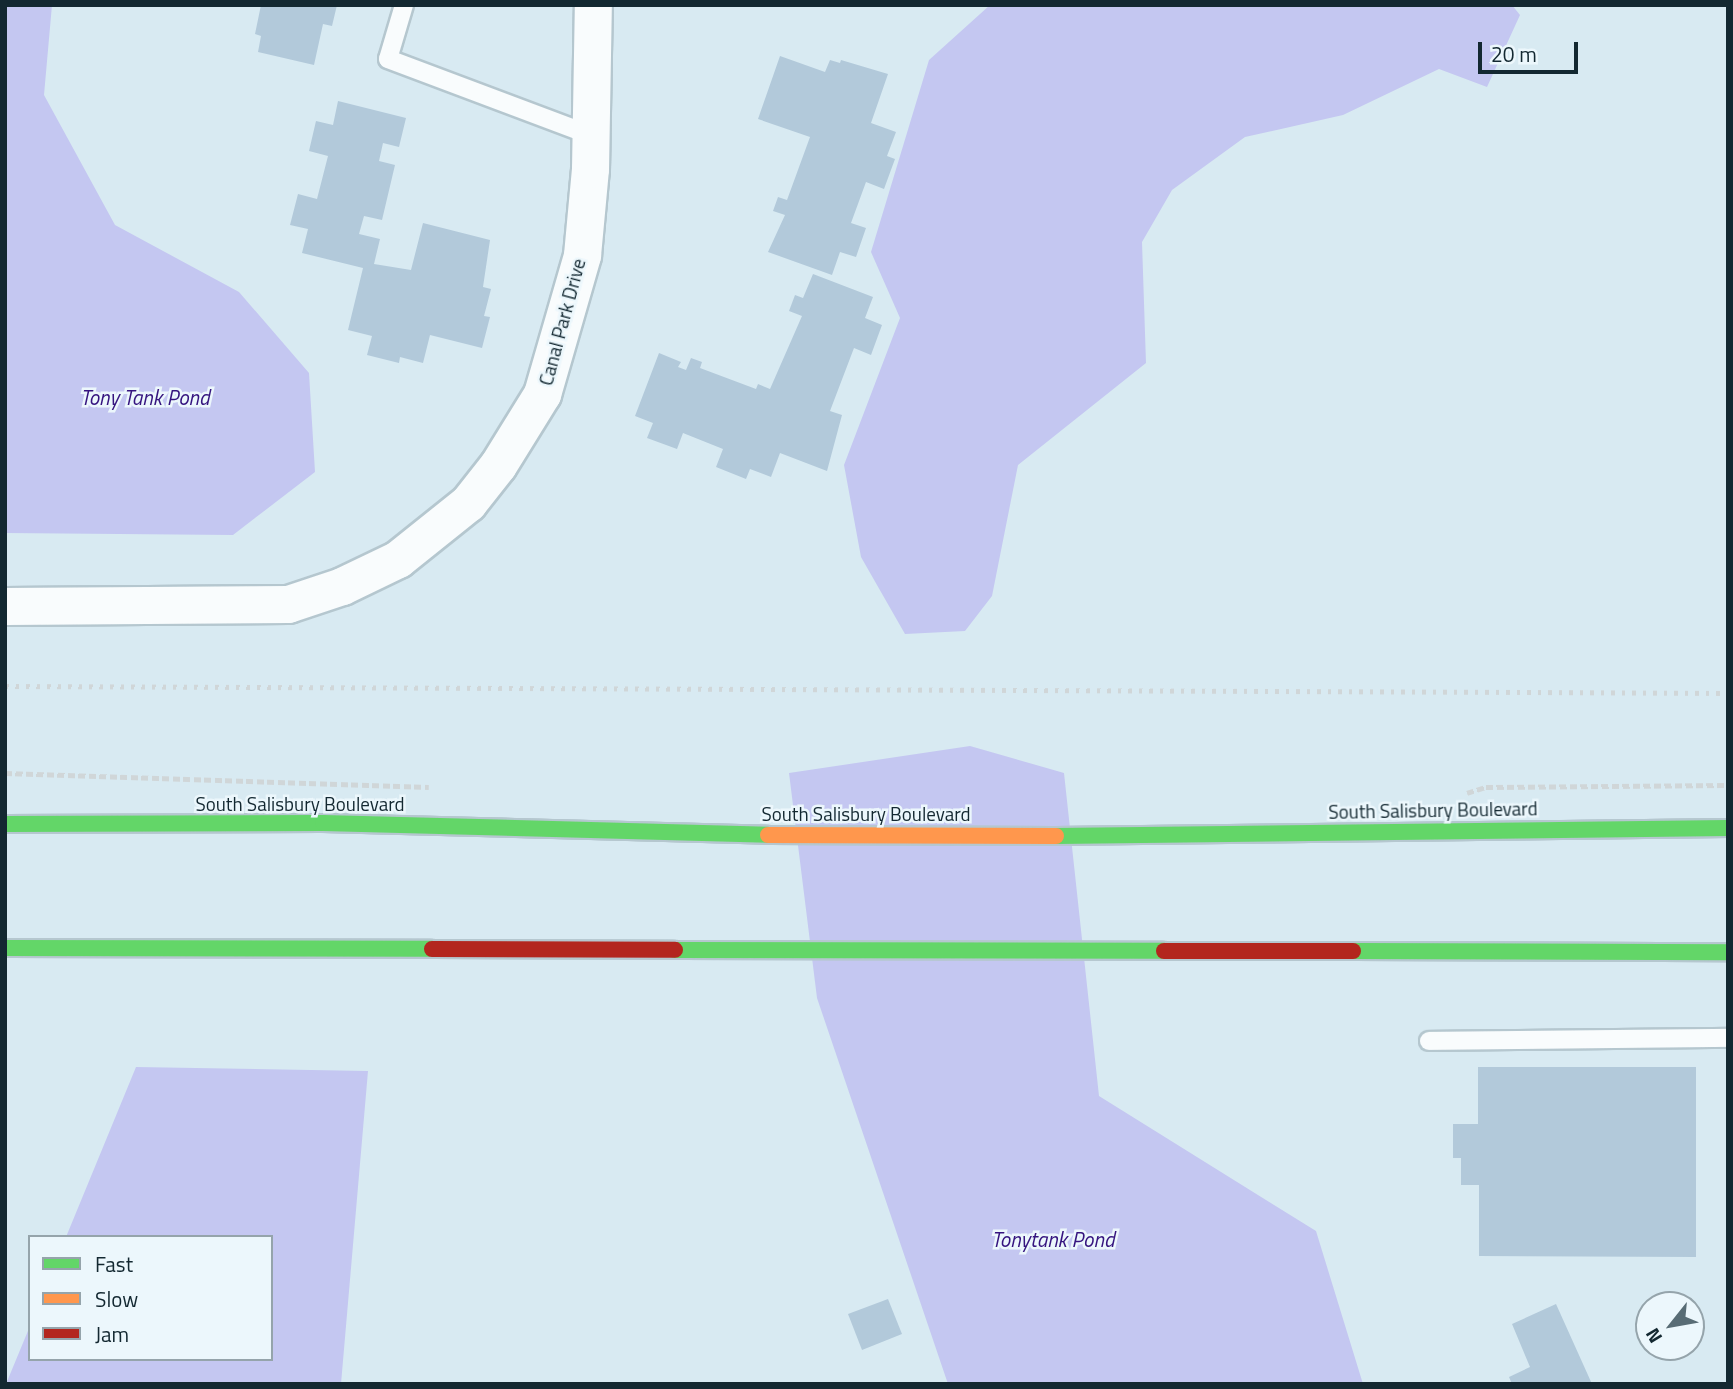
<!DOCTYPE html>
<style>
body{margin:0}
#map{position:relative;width:1733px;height:1389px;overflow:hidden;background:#d8eaf2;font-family:"Titillium Web",sans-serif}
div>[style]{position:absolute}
.water>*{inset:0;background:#c4c7f1}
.building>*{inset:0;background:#b2c9da}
.path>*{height:4.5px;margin-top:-2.25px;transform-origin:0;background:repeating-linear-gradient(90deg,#d0d6d8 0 7px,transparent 0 10.5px)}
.roads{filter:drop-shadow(2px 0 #b5c7cf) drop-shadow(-2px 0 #b5c7cf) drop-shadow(0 2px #b5c7cf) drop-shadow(0 -2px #b5c7cf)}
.lane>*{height:18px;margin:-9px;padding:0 9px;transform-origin:9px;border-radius:9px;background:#f9fcfd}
.street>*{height:37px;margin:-18.5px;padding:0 18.5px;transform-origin:18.5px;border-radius:18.5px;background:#f9fcfd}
.fast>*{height:16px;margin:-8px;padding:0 8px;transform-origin:8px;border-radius:8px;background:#63d668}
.slow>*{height:16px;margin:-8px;padding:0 8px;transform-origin:8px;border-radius:8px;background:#ff974d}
.jam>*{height:16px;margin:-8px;padding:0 8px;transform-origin:8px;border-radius:8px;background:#b3261e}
.rail>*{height:5px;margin-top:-2.5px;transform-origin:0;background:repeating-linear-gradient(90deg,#d0d6d8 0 3.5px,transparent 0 10.5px)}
span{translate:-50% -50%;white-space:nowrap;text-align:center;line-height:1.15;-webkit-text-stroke:5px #ecf7fc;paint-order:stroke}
.street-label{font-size:19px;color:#132831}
.water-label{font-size:21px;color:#35147f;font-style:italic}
.frame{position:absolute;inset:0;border:7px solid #132831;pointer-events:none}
.legend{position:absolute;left:28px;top:1235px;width:245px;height:126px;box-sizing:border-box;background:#ecf7fc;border:2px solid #95a4ab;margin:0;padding:9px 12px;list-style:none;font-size:21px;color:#132831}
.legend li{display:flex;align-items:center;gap:14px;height:35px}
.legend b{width:35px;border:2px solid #95a4ab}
.north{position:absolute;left:1635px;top:1291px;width:70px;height:70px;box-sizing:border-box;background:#ecf7fc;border:2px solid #95a4ab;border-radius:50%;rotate:239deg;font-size:19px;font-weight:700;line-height:28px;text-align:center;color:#132831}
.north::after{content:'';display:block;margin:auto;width:24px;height:32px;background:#586c75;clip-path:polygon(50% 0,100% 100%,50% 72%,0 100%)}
.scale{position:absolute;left:1478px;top:42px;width:100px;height:32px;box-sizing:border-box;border:4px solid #132831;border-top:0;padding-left:9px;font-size:21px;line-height:24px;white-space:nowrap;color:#132831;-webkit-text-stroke:5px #ecf7fc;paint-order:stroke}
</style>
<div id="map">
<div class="water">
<div style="clip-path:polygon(5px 5px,52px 5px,44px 95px,115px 225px,239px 292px,309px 373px,315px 472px,233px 535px,5px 533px)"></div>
<div style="clip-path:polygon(990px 5px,1512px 5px,1520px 15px,1487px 87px,1439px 69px,1343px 115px,1245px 137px,1172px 190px,1142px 242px,1146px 363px,1018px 465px,992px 596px,965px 631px,905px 634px,861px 557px,844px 465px,900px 318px,871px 252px,929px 60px)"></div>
<div style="clip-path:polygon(970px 746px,1064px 773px,1099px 1096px,1316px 1231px,1363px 1384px,948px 1384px,817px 998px,789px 773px)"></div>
<div style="clip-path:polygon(136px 1067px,368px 1071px,341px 1384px,6px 1384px,30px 1326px,30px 1359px,271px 1359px,271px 1237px,66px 1237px)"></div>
</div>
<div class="building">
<div style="clip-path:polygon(261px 5px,337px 5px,332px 26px,323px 24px,314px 65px,258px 52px,261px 36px,255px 34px)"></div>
<div style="clip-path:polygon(780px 56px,825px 72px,830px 60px,840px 63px,841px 60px,888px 74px,871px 123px,896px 132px,887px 156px,895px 159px,884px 189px,866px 182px,851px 223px,866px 228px,856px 257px,840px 252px,832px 275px,768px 252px,785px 215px,773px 211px,778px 197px,787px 200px,810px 137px,758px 119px)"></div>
<div style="clip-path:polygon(338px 101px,406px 118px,399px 147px,383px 143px,379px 161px,395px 165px,382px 220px,364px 216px,359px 234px,380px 239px,374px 264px,411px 270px,423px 223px,490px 240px,483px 287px,491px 289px,484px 316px,490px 317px,482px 348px,430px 335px,423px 363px,400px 357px,399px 363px,367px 355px,372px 336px,348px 330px,363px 268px,302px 253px,308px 229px,290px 225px,298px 194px,317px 199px,328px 156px,309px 151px,316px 121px,333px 125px)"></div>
<div style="clip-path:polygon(813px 274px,873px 297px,865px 318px,882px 325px,871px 355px,854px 348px,830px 411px,842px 415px,827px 471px,780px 453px,771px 477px,750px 469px,746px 479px,716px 467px,723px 449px,683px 433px,677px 449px,647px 438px,653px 423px,635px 416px,659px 353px,681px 362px,678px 367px,686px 370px,691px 358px,702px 362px,700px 368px,756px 389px,758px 384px,770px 389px,802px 316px,789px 311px,795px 295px,803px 298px)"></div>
<div style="clip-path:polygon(1478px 1067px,1696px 1067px,1696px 1257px,1479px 1256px,1479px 1185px,1461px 1185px,1461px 1158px,1453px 1158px,1453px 1124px,1478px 1124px)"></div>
<div style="clip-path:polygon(888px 1299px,902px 1334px,862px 1350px,848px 1314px)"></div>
<div style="clip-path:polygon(1556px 1304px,1592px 1384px,1512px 1384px,1509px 1377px,1530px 1367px,1512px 1324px)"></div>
</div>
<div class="path">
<div style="left:5px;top:773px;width:424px;rotate:1.9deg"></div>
<div style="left:1467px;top:793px;width:20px;rotate:-18deg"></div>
<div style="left:1486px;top:787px;width:242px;rotate:-0.5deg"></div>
</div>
<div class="roads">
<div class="lane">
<div style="left:404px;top:5px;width:56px;rotate:106.5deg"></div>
<div style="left:388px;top:59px;width:214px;rotate:20.6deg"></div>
<div style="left:1429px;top:1041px;width:299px;rotate:-0.6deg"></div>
</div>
<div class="street">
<div style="left:5px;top:606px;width:283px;rotate:-0.4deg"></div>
<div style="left:288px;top:604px;width:57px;rotate:-18.4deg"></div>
<div style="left:342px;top:586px;width:62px;rotate:-25.7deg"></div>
<div style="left:398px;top:559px;width:90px;rotate:-38.7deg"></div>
<div style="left:468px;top:503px;width:48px;rotate:-51.7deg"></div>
<div style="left:498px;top:465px;width:84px;rotate:-58.2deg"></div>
<div style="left:542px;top:394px;width:145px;rotate:-73.9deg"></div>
<div style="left:582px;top:255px;width:86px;rotate:-84.7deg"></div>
<div style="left:590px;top:169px;width:164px;rotate:-89deg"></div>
</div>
<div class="fast">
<div style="left:5px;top:824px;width:318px;rotate:-0.2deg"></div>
<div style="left:323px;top:823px;width:445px;rotate:1.5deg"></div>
<div style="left:1056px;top:836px;width:672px;rotate:-0.68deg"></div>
<div style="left:5px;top:948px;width:427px;rotate:0.1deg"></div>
<div style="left:675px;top:950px;width:489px;rotate:0.1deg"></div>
<div style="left:1353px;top:951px;width:375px;rotate:0.2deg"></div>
</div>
<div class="slow">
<div style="left:768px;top:835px;width:288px;rotate:0.2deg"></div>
</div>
<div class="jam">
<div style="left:432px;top:949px;width:243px;rotate:0.2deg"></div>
<div style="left:1164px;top:951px;width:189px"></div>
</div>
</div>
<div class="rail">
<div style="left:5px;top:686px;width:1723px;rotate:0.23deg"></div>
</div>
<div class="street-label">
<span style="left:562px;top:322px;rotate:-75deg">Canal Park Drive</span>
<span style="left:300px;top:804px">South Salisbury Boulevard</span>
<span style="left:1433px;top:810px;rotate:-1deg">South Salisbury Boulevard</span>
<span style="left:866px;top:814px">South Salisbury Boulevard</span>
</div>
<div class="water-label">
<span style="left:145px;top:397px">Tony Tank Pond</span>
<span style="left:1053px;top:1239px">Tonytank Pond</span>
</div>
<div class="frame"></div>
<ul class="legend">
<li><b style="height:9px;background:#63d668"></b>Fast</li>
<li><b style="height:9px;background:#ff974d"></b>Slow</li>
<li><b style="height:9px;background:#b3261e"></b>Jam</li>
</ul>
<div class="north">N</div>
<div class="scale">20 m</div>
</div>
